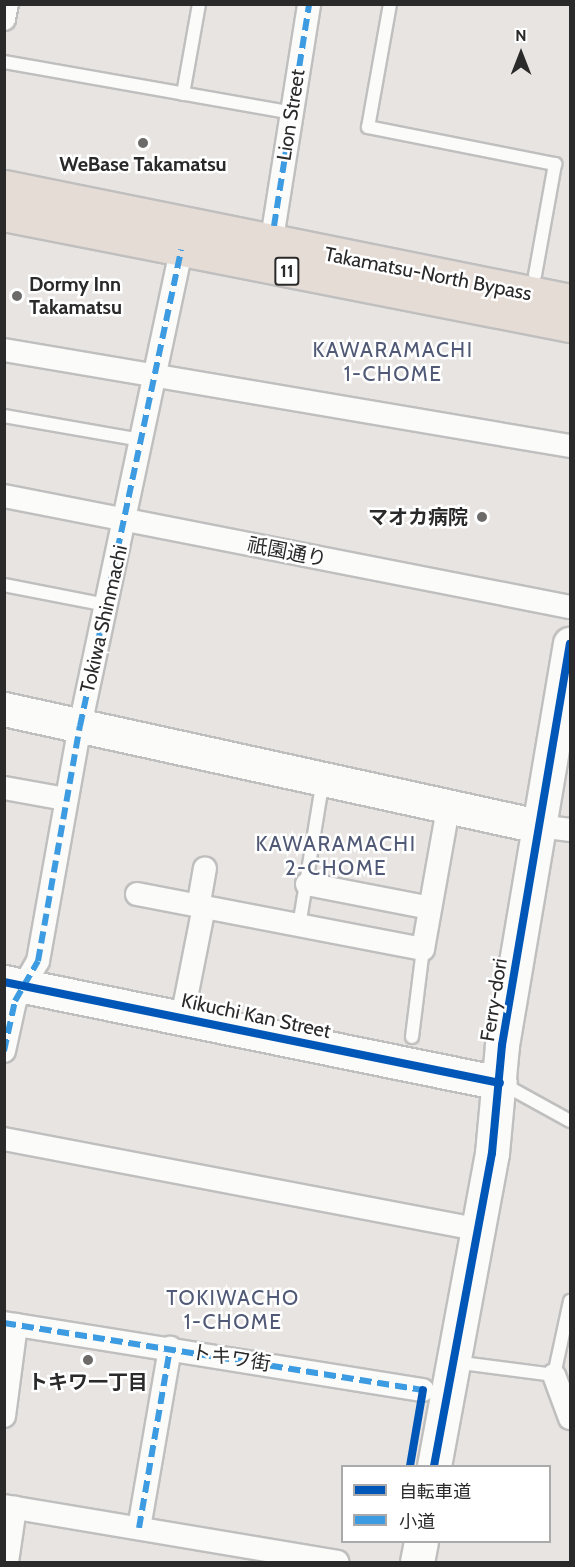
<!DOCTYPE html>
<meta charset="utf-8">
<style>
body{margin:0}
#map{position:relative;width:575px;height:1567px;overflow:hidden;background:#e7e4e1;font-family:Cabin,"Noto Sans JP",sans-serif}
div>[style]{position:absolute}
.roads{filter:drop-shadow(2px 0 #c0bfbf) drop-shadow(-2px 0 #c0bfbf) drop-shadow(0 2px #c0bfbf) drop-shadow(0 -2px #c0bfbf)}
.lane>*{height:12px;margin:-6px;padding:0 6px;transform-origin:6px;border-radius:6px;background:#fbfbfa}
.street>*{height:22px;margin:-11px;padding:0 11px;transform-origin:11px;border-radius:11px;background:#fbfbfa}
.secondary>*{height:33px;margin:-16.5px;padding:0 16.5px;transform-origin:16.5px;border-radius:16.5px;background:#fbfbfa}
.highway>*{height:33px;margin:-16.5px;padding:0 16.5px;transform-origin:16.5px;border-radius:16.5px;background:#e6dcd6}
.quiet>*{height:6px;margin-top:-3px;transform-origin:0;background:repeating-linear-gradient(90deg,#3d9ce1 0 12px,transparent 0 18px)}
.cycleway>*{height:8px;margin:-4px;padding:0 4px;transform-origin:4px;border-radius:4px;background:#0057b8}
.dots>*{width:16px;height:16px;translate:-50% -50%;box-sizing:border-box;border:3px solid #fff;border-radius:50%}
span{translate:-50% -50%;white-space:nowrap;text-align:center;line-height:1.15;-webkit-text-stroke:5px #fff;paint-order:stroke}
.shield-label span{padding:2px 4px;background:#fff;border:2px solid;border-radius:4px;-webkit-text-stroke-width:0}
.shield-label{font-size:18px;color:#2a2a2a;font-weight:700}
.street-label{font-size:20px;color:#2a2a2a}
.poi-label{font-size:20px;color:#2a2a2a;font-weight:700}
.left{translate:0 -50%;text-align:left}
.right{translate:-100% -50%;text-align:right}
.neighbourhood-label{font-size:21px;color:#505975;letter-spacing:1.5px}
.frame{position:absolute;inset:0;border:6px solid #2a2a2a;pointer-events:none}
.legend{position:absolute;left:341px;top:1465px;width:210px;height:78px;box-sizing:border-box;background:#fff;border:2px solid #aaa;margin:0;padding:8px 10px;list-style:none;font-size:18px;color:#2a2a2a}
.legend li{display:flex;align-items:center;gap:12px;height:30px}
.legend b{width:30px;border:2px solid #aaa}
.north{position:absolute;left:491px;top:24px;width:60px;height:60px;-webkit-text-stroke:4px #fff;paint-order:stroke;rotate:0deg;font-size:16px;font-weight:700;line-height:24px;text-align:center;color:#2a2a2a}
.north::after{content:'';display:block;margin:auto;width:21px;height:27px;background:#2a2a2a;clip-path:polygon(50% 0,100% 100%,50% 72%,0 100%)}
</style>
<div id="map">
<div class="roads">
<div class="lane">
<div style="left:390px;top:4px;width:125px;rotate:100.1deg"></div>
<div style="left:368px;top:127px;width:191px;rotate:11.2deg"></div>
<div style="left:555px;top:164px;width:113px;rotate:100.2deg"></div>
<div style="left:4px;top:62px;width:292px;rotate:10deg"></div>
<div style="left:183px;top:94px;width:91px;rotate:-79.9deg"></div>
<div style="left:4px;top:416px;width:140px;rotate:9.9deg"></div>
<div style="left:4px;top:585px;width:105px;rotate:11deg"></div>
<div style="left:299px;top:926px;width:148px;rotate:-80.7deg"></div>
<div style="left:412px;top:1037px;width:89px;rotate:-82.9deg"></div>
<div style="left:501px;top:1083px;width:79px;rotate:28.8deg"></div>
<div style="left:454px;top:1362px;width:101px;rotate:7.4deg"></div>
<div style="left:554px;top:1375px;width:76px;rotate:-77.8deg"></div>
</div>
<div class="street">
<div style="left:4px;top:19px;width:15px;rotate:-79deg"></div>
<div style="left:274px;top:226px;width:225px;rotate:-81deg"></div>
<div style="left:4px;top:350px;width:574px;rotate:9.63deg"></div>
<div style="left:4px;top:496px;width:577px;rotate:11.1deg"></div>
<div style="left:4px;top:788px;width:62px;rotate:10.2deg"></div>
<div style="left:538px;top:826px;width:32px;rotate:7deg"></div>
<div style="left:307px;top:884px;width:125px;rotate:11deg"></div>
<div style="left:137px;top:894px;width:291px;rotate:10.9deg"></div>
<div style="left:423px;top:949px;width:143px;rotate:-79.9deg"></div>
<div style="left:182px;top:1018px;width:113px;rotate:-78.8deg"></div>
<div style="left:204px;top:907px;width:7px;rotate:-135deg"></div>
<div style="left:199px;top:902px;width:34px;rotate:-80deg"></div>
<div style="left:4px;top:1051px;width:51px;rotate:-77.6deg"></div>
<div style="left:15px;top:1001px;width:46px;rotate:-60.1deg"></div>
<div style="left:38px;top:961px;width:239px;rotate:-79.9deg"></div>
<div style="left:80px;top:726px;width:487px;rotate:-78deg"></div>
<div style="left:4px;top:1139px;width:484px;rotate:10.8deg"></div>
<div style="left:4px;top:1323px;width:424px;rotate:9.1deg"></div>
<div style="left:554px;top:1375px;width:46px;rotate:69.6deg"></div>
<div style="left:4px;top:1416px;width:92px;rotate:-82.5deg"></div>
<div style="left:4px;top:1506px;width:338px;rotate:9.5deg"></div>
<div style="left:139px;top:1528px;width:183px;rotate:-80.2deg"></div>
<div style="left:7px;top:1562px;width:55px;rotate:-81.6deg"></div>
</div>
<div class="secondary">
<div style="left:4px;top:709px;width:547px;rotate:12.36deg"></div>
<div style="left:4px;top:982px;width:506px;rotate:11.51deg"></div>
<div style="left:434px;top:1466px;width:318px;rotate:-79.5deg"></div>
<div style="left:492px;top:1153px;width:108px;rotate:-84.7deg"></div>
<div style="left:502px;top:1045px;width:407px;rotate:-80.4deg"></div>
<div style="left:417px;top:1562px;width:20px;rotate:-79deg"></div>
</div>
<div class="highway">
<div style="left:4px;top:187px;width:577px;rotate:11.39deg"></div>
<div style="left:4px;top:214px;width:577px;rotate:11.1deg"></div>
</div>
</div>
<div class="quiet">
<div style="left:274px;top:226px;width:225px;rotate:-81deg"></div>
<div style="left:4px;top:1051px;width:51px;rotate:-77.6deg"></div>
<div style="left:15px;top:1001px;width:46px;rotate:-60.1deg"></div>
<div style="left:38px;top:961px;width:239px;rotate:-79.9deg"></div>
<div style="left:80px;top:726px;width:487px;rotate:-78deg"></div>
<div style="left:4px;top:1323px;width:424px;rotate:9.1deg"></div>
<div style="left:139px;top:1528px;width:183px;rotate:-80.2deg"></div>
</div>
<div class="cycleway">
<div style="left:4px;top:982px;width:506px;rotate:11.51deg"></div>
<div style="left:410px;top:1466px;width:77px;rotate:-80.3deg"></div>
<div style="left:434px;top:1466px;width:318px;rotate:-79.5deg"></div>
<div style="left:492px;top:1153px;width:108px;rotate:-84.7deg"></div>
<div style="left:502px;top:1045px;width:407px;rotate:-80.4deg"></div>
</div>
<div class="dots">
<div style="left:143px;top:143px;background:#6c6b6a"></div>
<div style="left:17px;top:296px;background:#6c6b6a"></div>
<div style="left:482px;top:517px;background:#6c6b6a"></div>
<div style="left:88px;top:1360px;background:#6c6b6a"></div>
</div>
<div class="shield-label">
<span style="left:287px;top:271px">11</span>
</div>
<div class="street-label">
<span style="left:291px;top:115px;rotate:-81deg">Lion Street</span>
<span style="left:428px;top:274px;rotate:11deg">Takamatsu-North Bypass</span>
<span style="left:287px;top:552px;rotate:11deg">祇園通り</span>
<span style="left:104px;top:619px;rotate:-77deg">Tokiwa Shinmachi</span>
<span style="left:494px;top:1000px;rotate:-81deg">Ferry-dori</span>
<span style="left:256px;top:1016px;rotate:12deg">Kikuchi Kan Street</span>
<span style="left:231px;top:1358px;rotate:9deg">トキワ街</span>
</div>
<div class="poi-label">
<span style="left:143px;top:164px">WeBase Takamatsu</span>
<span class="left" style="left:29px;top:296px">Dormy Inn<br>Takamatsu</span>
<span class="right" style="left:468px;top:517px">マオカ病院</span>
<span style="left:88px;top:1382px">トキワ一丁目</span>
</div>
<div class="neighbourhood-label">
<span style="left:393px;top:362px">KAWARAMACHI<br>1-CHOME</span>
<span style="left:336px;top:856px">KAWARAMACHI<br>2-CHOME</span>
<span style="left:233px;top:1310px">TOKIWACHO<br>1-CHOME</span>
</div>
<div class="frame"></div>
<ul class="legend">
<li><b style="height:8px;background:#0057b8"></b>自転車道</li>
<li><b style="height:8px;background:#3d9ce1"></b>小道</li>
</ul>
<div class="north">N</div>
</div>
